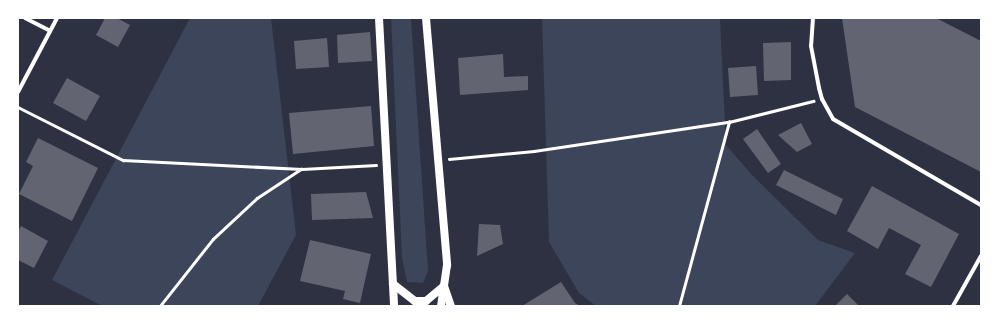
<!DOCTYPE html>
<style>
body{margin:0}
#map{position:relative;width:999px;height:324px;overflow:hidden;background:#2d3142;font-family:Barlow,sans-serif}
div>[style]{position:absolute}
.green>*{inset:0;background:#3c4559}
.building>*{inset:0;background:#626471}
.path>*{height:2.5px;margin:-1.25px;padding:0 1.25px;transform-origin:1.25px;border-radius:1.25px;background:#fff}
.minor>*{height:4px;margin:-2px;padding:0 2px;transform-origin:2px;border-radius:2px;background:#fff}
.secondary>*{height:8px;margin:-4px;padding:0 4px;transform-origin:4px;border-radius:4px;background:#fff}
span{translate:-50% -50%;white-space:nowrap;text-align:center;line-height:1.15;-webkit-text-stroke:3.5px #fff;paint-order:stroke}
.frame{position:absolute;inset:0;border:19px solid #fff;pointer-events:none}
</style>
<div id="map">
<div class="green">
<div style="clip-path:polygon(190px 18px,271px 18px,296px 235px,258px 306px,102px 306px,52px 280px)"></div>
<div style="clip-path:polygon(391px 18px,411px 18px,428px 271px,423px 283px,407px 282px,402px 258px)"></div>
<div style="clip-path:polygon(542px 18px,720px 18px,726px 145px,752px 175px,818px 240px,855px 253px,815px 306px,596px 306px,579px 293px,549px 242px)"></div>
</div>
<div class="building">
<div style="clip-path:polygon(105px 18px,117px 18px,130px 25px,118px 47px,96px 35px)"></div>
<div style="clip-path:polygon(842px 18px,936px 18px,981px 41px,981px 172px,855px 107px)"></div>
<div style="clip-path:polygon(370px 32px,372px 61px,338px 63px,337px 35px)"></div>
<div style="clip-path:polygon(327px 38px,329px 67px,296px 69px,294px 41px)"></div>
<div style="clip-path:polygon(791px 42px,791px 80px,764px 81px,763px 43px)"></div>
<div style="clip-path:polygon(503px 54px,504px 77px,528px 76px,528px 90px,460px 95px,458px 58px)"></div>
<div style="clip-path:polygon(756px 66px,758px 95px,730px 97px,728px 68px)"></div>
<div style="clip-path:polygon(67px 78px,100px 96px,86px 121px,53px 103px)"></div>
<div style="clip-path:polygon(371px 106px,374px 146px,293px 154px,289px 113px)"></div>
<div style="clip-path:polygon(801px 123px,812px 144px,797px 152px,778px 135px)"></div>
<div style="clip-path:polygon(757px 129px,781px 164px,768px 173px,743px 139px)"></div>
<div style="clip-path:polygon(38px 138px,98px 168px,72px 221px,19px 194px,33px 166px,26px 162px)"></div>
<div style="clip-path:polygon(784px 170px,843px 199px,836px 215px,776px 185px)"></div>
<div style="clip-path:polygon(872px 186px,959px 234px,931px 287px,905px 274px,921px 245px,889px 228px,878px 249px,847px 231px)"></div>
<div style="clip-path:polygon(366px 192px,373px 218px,312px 220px,311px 194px)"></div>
<div style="clip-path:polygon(479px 224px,500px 225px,503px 244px,477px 256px)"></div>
<div style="clip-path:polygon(21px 226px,48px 241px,34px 268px,18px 260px,18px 231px)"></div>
<div style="clip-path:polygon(310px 240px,371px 254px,360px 303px,343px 299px,345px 291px,300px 281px)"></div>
<div style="clip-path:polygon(561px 282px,575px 303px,580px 306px,522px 306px)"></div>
<div style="clip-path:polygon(847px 294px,859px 306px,835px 306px)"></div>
</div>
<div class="path">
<div style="left:18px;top:107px;width:118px;rotate:26.8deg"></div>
<div style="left:123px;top:160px;width:179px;rotate:2.9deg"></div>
<div style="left:302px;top:169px;width:74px;rotate:-3.1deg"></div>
<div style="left:449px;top:159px;width:85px;rotate:-5.4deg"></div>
<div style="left:534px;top:151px;width:197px;rotate:-8.5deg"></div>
<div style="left:729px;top:122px;width:87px;rotate:-14deg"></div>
<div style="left:160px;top:306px;width:85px;rotate:-51.7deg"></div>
<div style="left:213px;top:239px;width:60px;rotate:-43deg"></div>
<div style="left:257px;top:198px;width:53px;rotate:-33.4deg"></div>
<div style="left:679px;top:306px;width:191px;rotate:-74.8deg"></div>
</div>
<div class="minor">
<div style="left:25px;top:18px;width:28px;rotate:27deg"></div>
<div style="left:813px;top:18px;width:28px;rotate:94deg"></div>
<div style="left:811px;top:46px;width:43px;rotate:79.2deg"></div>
<div style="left:819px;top:88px;width:11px;rotate:75deg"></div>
<div style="left:822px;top:99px;width:23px;rotate:61deg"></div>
<div style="left:833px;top:119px;width:171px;rotate:30.2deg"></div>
<div style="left:18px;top:92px;width:84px;rotate:-62.2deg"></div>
<div style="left:953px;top:306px;width:57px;rotate:-60.8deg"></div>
</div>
<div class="secondary">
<div style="left:379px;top:18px;width:288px;rotate:87deg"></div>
<div style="left:426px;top:18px;width:248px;rotate:85.1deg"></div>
<div style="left:447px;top:265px;width:41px;rotate:98.3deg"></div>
<div style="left:393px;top:284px;width:28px;rotate:38deg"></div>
<div style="left:415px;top:301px;width:11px"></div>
<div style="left:426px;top:301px;width:23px;rotate:-40deg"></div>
<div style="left:444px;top:286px;width:21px;rotate:71deg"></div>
</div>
<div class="frame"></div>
</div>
